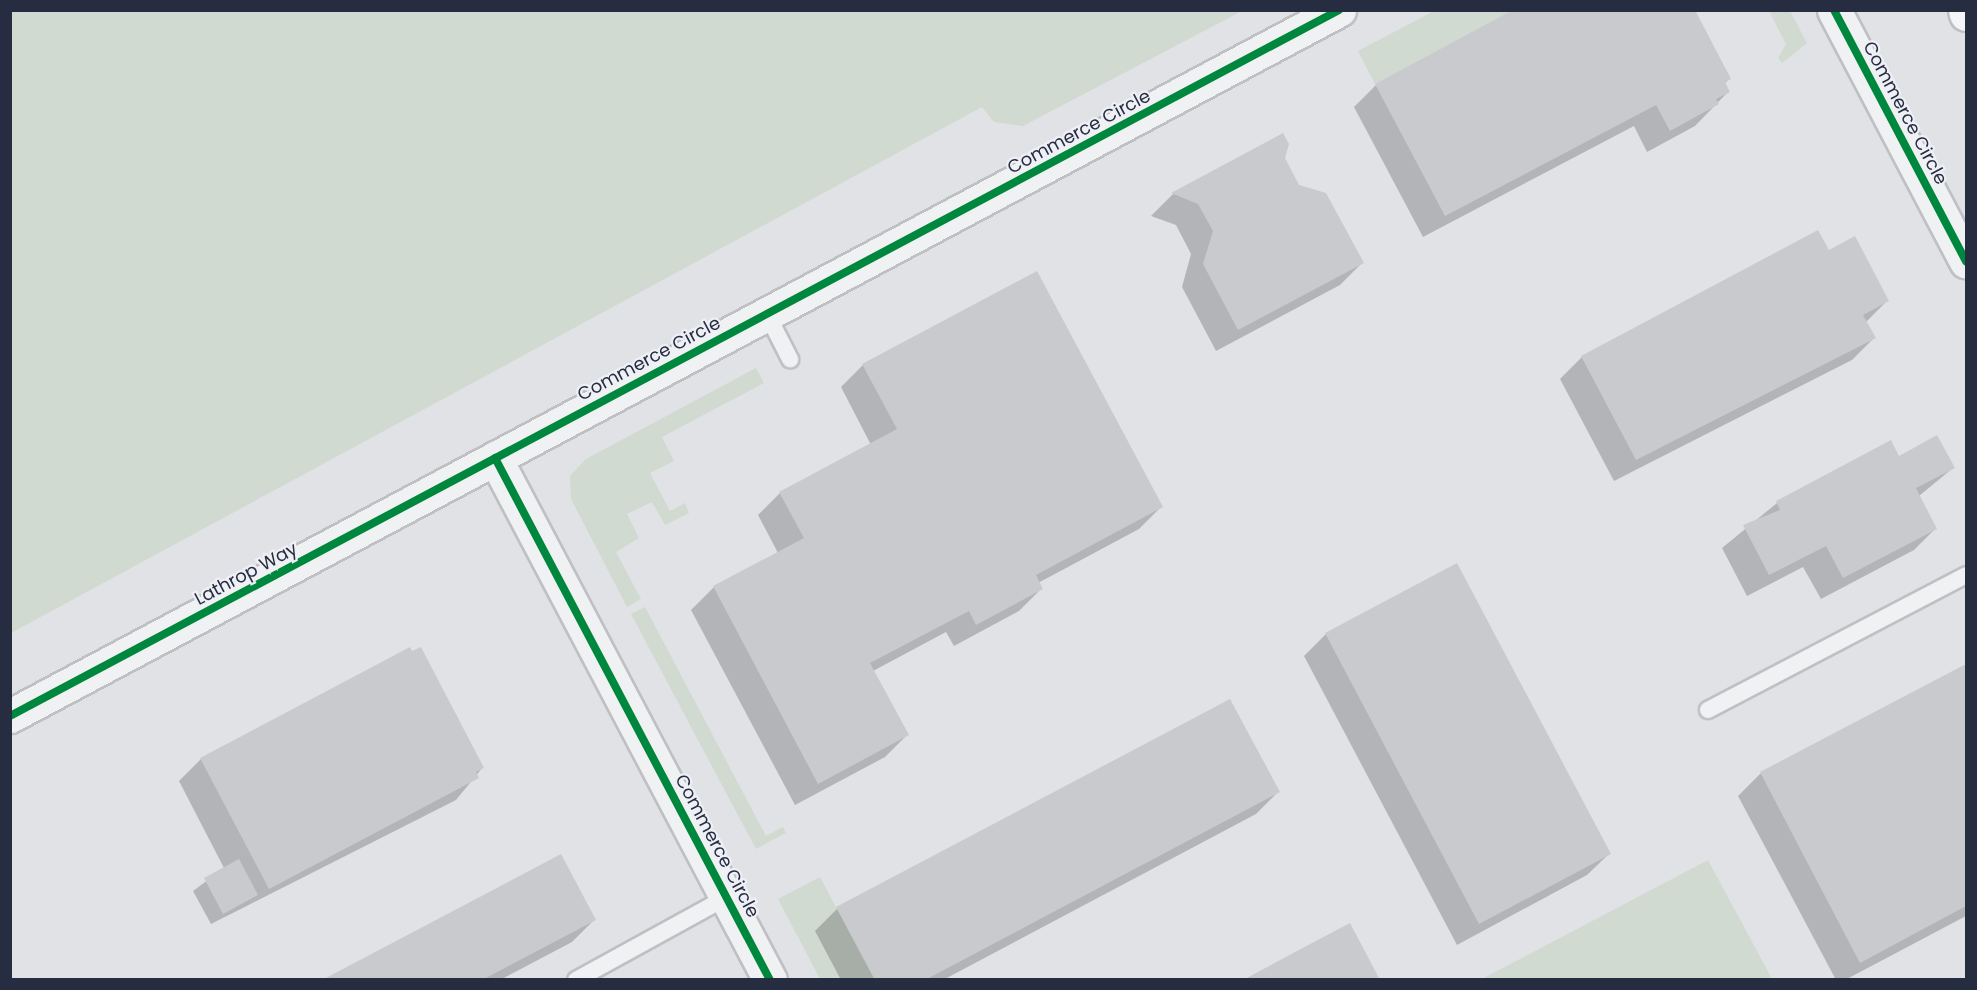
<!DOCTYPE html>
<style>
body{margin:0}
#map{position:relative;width:1977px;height:990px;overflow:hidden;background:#e0e2e6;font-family:Poppins,sans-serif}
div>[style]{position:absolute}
.green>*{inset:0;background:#d0dad1}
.shadow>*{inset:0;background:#0003}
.building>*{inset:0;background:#c9cace}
.roads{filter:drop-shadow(2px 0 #bec0c4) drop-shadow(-2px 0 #bec0c4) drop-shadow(0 2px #bec0c4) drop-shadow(0 -2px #bec0c4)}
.service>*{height:16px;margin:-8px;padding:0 8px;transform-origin:8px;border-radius:8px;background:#f0f1f3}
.minor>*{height:33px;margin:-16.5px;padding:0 16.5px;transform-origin:16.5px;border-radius:16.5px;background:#f0f1f3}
.motorway>*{height:33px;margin:-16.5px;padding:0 16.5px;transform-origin:16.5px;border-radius:16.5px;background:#f4f5f6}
.cycleway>*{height:8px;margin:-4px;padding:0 4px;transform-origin:4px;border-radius:4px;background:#00873e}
span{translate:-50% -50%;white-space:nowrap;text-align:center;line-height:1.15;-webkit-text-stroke:4.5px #eef0f6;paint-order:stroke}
.street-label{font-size:18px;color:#272d40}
.frame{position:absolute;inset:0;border:12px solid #272d40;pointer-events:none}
</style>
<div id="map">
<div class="green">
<div style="clip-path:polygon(11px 10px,1242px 10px,1242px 11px,1023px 126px,994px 122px,982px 107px,11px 633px)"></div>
<div style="clip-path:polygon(1434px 11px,1513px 11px,1375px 84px,1358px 51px)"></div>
<div style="clip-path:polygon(1769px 11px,1790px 11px,1807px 43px,1782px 63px,1778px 58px,1786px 44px)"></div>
<div style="clip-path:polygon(756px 368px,764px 383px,662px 437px,674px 461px,650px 473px,670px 511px,685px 503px,689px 513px,665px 525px,652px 502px,627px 514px,639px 538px,616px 552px,641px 599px,627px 607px,571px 499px,570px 476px,586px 459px)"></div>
<div style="clip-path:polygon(645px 607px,766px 836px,783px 827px,786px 833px,756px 849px,631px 614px)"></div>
<div style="clip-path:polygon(1708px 860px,1772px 979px,1482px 979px)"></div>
<div style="clip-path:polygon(820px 877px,874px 979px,875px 979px,820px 979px,778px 899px)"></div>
</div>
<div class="shadow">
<div style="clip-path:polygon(1729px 79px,1724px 84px,1728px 92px,1695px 126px,1647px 152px,1634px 126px,1423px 237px,1354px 107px,1376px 85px)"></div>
<div style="clip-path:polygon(1283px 135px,1284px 158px,1298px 186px,1362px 263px,1340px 285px,1216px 351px,1182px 287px,1191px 254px,1176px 225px,1151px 216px,1172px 195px)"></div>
<div style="clip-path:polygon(1828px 252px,1887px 301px,1866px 322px,1874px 338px,1852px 360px,1614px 481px,1560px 379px,1582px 357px)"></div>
<div style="clip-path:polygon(863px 365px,1161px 507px,1139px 529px,1038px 583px,1041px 589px,1019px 611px,954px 646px,946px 632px,873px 671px,907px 735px,885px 757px,795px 805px,691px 610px,713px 588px,778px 553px,758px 515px,780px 493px,871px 445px,841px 387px)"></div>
<div style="clip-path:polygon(1891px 442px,1899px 458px,1953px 468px,1919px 496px,1936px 528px,1914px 550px,1821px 599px,1803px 567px,1747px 596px,1722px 548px,1777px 503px)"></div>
<div style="clip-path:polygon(1326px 634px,1610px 853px,1587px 875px,1457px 945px,1304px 656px)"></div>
<div style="clip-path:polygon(1966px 665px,1966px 916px,1845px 980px,1836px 980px,1738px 796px,1760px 774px)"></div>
<div style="clip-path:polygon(201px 759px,483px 767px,456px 800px,211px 924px,193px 891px,224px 868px,179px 781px)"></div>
<div style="clip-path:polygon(1278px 792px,1256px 814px,943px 980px,841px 980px,815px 931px,837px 909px)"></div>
<div style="clip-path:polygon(594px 920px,572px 942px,500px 980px,325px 980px)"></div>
</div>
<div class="building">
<div style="clip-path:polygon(1513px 10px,1695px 10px,1731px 79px,1725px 82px,1730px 92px,1716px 99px,1719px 104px,1670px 131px,1656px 105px,1445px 216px,1375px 84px)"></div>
<div style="clip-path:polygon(1283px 133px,1289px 144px,1285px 158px,1299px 185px,1326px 193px,1364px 263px,1238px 330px,1203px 264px,1213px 231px,1198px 204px,1171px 193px)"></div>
<div style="clip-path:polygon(1818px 230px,1829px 250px,1855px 236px,1889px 301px,1863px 315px,1876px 338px,1636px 460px,1581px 356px)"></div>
<div style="clip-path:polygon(1037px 271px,1163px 507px,1036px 575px,1043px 589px,976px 625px,969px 611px,870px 663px,909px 735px,818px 784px,713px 586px,804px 538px,779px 492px,897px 429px,862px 364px)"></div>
<div style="clip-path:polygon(1937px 435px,1955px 468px,1916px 488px,1937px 529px,1843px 578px,1826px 546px,1769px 575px,1743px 525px,1780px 510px,1776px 501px,1891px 440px,1899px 456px)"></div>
<div style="clip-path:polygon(1457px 563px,1611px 854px,1479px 924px,1325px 633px)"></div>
<div style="clip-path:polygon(410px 647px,412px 651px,421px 647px,484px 768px,476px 772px,479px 778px,269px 889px,200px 758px)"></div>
<div style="clip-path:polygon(1966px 664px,1966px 906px,1860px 963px,1760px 772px)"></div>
<div style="clip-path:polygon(1230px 699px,1280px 792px,925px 980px,875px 980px,836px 907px)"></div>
<div style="clip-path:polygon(561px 854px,596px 920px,482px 980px,322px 980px)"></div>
<div style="clip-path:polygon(239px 859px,258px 895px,223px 914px,204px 878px)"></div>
<div style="clip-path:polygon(1350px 923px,1380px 980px,1243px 980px,1295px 952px)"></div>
</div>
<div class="roads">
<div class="service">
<div style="left:767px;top:314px;width:51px;rotate:62.9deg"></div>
<div style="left:1708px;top:710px;width:291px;rotate:-27.6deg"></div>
<div style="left:576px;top:980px;width:172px;rotate:-28.8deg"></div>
</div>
<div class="minor">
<div style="left:1834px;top:10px;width:284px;rotate:62.3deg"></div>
<div style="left:495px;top:458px;width:590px;rotate:62.22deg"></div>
<div style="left:10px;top:716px;width:1505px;rotate:-27.98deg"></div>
</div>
<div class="motorway">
<div style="left:1965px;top:10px;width:4px;rotate:76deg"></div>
</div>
</div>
<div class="cycleway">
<div style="left:1834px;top:10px;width:284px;rotate:62.3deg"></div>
<div style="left:495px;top:458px;width:590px;rotate:62.22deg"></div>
<div style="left:10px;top:716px;width:1505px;rotate:-27.98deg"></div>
</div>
<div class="street-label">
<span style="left:1905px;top:113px;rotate:62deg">Commerce Circle</span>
<span style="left:1079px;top:132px;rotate:-28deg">Commerce Circle</span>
<span style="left:649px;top:359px;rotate:-28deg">Commerce Circle</span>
<span style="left:246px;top:574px;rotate:-28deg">Lathrop Way</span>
<span style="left:717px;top:846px;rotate:62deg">Commerce Circle</span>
</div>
<div class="frame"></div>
</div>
